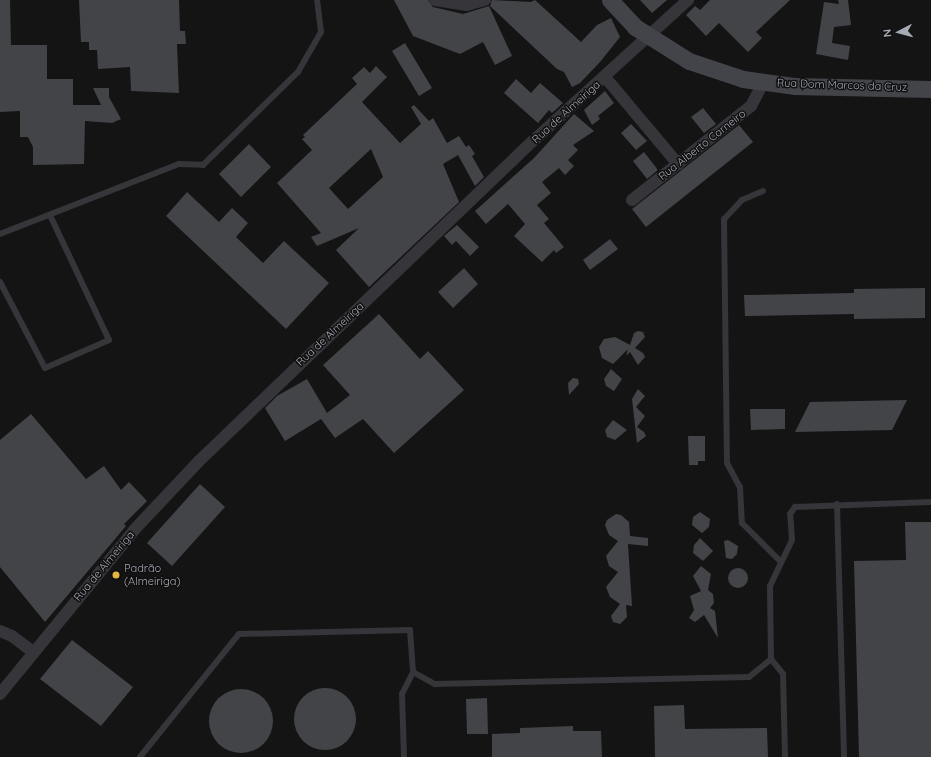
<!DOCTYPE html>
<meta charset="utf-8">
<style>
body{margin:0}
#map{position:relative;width:931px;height:757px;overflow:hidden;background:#141415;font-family:Quicksand,sans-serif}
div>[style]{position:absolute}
.building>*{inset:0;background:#434448}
.round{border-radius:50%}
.lane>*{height:6px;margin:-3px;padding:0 3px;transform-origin:3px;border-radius:3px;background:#35353a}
.street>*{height:12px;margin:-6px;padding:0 6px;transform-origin:6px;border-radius:6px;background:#35353a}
.secondary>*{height:17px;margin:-8.5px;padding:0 8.5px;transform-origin:8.5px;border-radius:8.5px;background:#434449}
.dots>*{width:11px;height:11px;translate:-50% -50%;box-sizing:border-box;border:2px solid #0f0f10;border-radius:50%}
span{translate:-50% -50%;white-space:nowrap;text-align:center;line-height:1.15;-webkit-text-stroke:3px #0f0f10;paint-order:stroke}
.street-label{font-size:11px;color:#a6aab4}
.poi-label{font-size:11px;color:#a6aab4}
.left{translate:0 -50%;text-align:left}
.north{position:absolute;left:879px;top:12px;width:40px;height:40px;-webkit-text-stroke:3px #0f0f10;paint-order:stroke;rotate:264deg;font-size:11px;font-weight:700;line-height:16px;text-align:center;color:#a6aab4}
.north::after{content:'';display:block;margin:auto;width:14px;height:18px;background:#a6aab4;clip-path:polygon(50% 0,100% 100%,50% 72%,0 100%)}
</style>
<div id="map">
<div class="building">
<div style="clip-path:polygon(0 0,10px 0,11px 45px,47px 45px,47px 79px,73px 79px,73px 105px,101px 105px,93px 88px,109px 88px,109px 97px,121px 119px,112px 123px,85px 121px,84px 164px,33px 165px,33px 147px,28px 137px,20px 137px,20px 111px,0 112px)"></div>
<div style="clip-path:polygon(79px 0,179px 0,180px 31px,185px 31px,186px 44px,177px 44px,179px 93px,131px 91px,130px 67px,98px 69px,97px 50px,89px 50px,89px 42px,81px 42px)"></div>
<div style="clip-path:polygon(394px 0,428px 0,433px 7px,463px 14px,489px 6px,512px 56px,495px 65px,483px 42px,460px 54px,413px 36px)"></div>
<div style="clip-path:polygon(492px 0,531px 2px,535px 0,581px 42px,597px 25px,611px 18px,620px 37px,600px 62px,580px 83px,572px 87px,564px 72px,557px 69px,490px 6px)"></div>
<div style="clip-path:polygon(640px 0,667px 0,652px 13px)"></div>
<div style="clip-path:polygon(710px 0,790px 0,756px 32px,762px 38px,748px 52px,719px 23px,706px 36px,686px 15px,695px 6px,700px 10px)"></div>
<div style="clip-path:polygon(838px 0,848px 0,851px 25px,834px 27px,832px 43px,850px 46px,848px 60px,816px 54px,824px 2px,839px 4px)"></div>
<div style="clip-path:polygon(405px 43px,432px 88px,419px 96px,392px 51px)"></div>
<div style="clip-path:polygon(evenodd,376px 66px,387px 77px,362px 102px,400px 143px,421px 124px,411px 107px,414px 105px,429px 121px,433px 118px,447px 143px,459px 136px,466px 147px,469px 145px,475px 154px,472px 156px,484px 177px,475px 186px,458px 155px,443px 164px,459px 202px,369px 287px,336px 250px,359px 228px,317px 246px,311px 237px,321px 233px,277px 183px,312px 150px,302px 139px,305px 137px,303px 135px,357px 84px,352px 78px,364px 67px,370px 73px,376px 66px,371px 149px,383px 177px,348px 209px,329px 188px,371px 149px)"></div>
<div style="clip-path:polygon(516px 79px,531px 93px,540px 83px,563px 103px,552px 113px,549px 110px,538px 123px,504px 93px)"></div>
<div style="clip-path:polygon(605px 91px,614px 103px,598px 116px,600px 119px,592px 125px,584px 110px)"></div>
<div style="clip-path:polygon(703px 108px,716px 124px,704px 133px,691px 117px)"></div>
<div style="clip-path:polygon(574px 114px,594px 131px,573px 145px,578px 150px,568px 160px,574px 166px,565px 175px,559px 168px,542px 182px,551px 193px,537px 205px,549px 219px,544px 223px,564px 247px,556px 253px,554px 250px,542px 262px,514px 236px,525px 224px,508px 204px,486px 224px,475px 211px,534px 158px)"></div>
<div style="clip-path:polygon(631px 124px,647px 141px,636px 150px,621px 133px)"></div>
<div style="clip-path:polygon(739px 125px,753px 142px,646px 227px,632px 209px)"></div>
<div style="clip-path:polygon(249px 144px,271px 167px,241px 197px,219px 174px)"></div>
<div style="clip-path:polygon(644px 152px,658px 170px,647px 179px,633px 161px)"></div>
<div style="clip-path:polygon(187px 192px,219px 222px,232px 208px,248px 223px,236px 237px,263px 263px,284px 241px,329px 283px,286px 329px,166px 216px)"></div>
<div style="clip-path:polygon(457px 225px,479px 247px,470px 256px,456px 241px,452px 245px,444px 236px)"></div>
<div style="clip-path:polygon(610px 239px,618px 249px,590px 270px,583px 260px)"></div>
<div style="clip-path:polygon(464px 268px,478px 284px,453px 308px,438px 292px)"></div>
<div style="clip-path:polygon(925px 288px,925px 318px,854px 319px,854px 314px,745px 316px,744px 295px,854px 293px,854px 289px)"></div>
<div style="clip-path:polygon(379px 314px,420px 359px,428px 351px,464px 390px,394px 453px,363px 419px,335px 438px,321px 419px,285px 441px,265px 408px,277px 396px,307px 379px,327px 413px,350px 395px,323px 365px)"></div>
<div style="clip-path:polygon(638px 331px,643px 332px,645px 337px,635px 348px,643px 353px,645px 357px,638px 365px,630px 352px,626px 356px,628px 349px,613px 364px,602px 358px,599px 347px,604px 339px,615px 337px,630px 345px,634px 333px)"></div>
<div style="clip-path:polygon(611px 369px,622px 379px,614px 391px,606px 386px,604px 379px)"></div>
<div style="clip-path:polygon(573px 378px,578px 379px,579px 384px,569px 395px,568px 383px)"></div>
<div style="clip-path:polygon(638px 389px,645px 396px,636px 407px,645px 416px,637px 427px,644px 432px,646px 436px,637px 443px,632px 399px)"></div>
<div style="clip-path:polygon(907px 400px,892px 430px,795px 432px,810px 402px)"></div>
<div style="clip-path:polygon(750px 409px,785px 409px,785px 429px,751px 430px)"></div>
<div style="clip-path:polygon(31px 414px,86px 479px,104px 466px,121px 490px,129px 482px,147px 501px,124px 524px,126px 526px,45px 622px,0 567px,0 440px)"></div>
<div style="clip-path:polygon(613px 420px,627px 430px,615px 440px,607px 437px,605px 430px)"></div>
<div style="clip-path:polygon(688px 436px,705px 436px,705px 461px,698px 461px,698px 465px,689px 465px)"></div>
<div style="clip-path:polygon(200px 484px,225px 507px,172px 566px,147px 543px)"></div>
<div style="clip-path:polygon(700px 512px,710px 519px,709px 527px,702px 533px,692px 525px,693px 517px)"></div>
<div style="clip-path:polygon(616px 514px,621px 515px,629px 522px,630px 536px,648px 538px,648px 546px,628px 544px,632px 606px,626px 605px,627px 617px,620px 624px,613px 622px,611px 616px,620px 604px,610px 597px,606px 587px,618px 572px,609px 566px,606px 556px,618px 541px,609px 535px,605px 525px,607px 520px)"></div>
<div style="clip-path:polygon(905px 522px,931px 522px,931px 757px,859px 757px,854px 561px,906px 560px)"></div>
<div style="clip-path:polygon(700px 538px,713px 551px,703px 561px,693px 553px,694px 545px)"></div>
<div style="clip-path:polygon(728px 540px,738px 546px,737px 554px,732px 559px,726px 558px,724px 541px)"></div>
<div style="clip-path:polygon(701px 566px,711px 574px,708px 590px,713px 594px,714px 603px,710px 608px,715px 611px,718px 638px,704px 615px,695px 622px,689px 618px,694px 610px,690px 596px,701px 591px,693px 576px)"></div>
<div class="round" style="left:728px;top:568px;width:20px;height:20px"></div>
<div style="clip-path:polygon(72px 640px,133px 687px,101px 726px,40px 679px)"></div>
<div class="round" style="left:294px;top:688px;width:62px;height:62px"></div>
<div class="round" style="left:209px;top:689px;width:64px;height:64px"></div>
<div style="clip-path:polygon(487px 698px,488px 734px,467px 734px,466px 699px)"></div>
<div style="clip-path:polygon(684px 705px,685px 729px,767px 728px,768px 757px,655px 757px,654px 706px)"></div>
<div style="clip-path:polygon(573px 726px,573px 731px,601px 731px,602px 757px,492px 757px,492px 734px,520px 733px,520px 728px)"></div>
</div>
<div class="lane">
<div style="left:763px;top:191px;width:23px;rotate:157deg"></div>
<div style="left:742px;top:200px;width:26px;rotate:133deg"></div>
<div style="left:724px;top:219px;width:244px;rotate:89.3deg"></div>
<div style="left:727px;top:463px;width:27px;rotate:62deg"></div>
<div style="left:740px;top:487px;width:36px;rotate:87deg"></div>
<div style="left:742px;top:523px;width:55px;rotate:45deg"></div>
<div style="left:0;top:234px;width:192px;rotate:-21.4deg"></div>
<div style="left:179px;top:164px;width:24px;rotate:2deg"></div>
<div style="left:203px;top:165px;width:133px;rotate:-44.4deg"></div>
<div style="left:298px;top:72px;width:46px;rotate:-60.1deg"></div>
<div style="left:321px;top:32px;width:32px;rotate:-97deg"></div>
<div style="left:0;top:282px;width:97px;rotate:62.4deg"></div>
<div style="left:45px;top:368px;width:70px;rotate:-23.6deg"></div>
<div style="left:109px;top:340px;width:138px;rotate:-115.3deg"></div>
<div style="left:837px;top:504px;width:253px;rotate:88.4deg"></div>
<div style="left:771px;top:659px;width:19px;rotate:51deg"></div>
<div style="left:783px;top:674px;width:83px;rotate:88.6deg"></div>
<div style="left:140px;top:757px;width:158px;rotate:-51.2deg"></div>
<div style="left:239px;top:634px;width:171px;rotate:-1.3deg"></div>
<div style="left:410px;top:630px;width:42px;rotate:85.9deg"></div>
<div style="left:413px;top:672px;width:25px;rotate:29deg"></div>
<div style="left:435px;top:684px;width:314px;rotate:-1.3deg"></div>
<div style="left:749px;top:677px;width:28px;rotate:-39deg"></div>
<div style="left:771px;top:659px;width:73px;rotate:-90.8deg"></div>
<div style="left:770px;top:586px;width:51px;rotate:-64.4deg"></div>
<div style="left:792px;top:540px;width:26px;rotate:-94deg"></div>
<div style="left:790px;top:514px;width:9px;rotate:-54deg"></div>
<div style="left:795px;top:507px;width:136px;rotate:-2.1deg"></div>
<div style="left:404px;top:757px;width:63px;rotate:-91.8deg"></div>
<div style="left:402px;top:694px;width:25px;rotate:-63deg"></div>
</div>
<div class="street">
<div style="left:435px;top:0;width:32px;rotate:9deg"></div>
<div style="left:467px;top:5px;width:19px;rotate:-16deg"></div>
<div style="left:605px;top:77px;width:114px;rotate:50deg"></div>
<div style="left:632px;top:200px;width:152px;rotate:-38.3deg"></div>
<div style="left:751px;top:106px;width:27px;rotate:-62deg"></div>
<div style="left:0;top:631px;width:13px;rotate:23deg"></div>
<div style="left:12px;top:636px;width:26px;rotate:37deg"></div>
<div style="left:0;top:694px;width:212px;rotate:-50.7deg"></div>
<div style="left:134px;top:530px;width:95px;rotate:-46.7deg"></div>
<div style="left:199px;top:461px;width:463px;rotate:-43.8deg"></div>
<div style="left:533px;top:141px;width:210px;rotate:-42.3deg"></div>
</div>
<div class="secondary">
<div style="left:610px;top:0;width:37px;rotate:47deg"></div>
<div style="left:635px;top:27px;width:64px;rotate:32.2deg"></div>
<div style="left:689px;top:61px;width:57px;rotate:18.4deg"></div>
<div style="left:743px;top:79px;width:51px;rotate:7.8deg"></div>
<div style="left:794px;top:86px;width:137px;rotate:1.3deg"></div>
</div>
<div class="dots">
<div style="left:116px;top:575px;background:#e1b740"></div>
</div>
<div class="street-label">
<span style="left:842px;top:85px;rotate:2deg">Rua Dom Marcos da Cruz</span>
<span style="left:566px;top:112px;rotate:-42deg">Rua de Almeiriga</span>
<span style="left:702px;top:145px;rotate:-38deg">Rua Alberto Carneiro</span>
<span style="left:330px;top:334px;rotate:-43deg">Rua de Almeiriga</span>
<span style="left:104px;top:566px;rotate:-50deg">Rua de Almeiriga</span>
</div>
<div class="poi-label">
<span class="left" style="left:124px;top:575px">Padrão<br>(Almeiriga)</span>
</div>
<div class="north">N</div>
</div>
